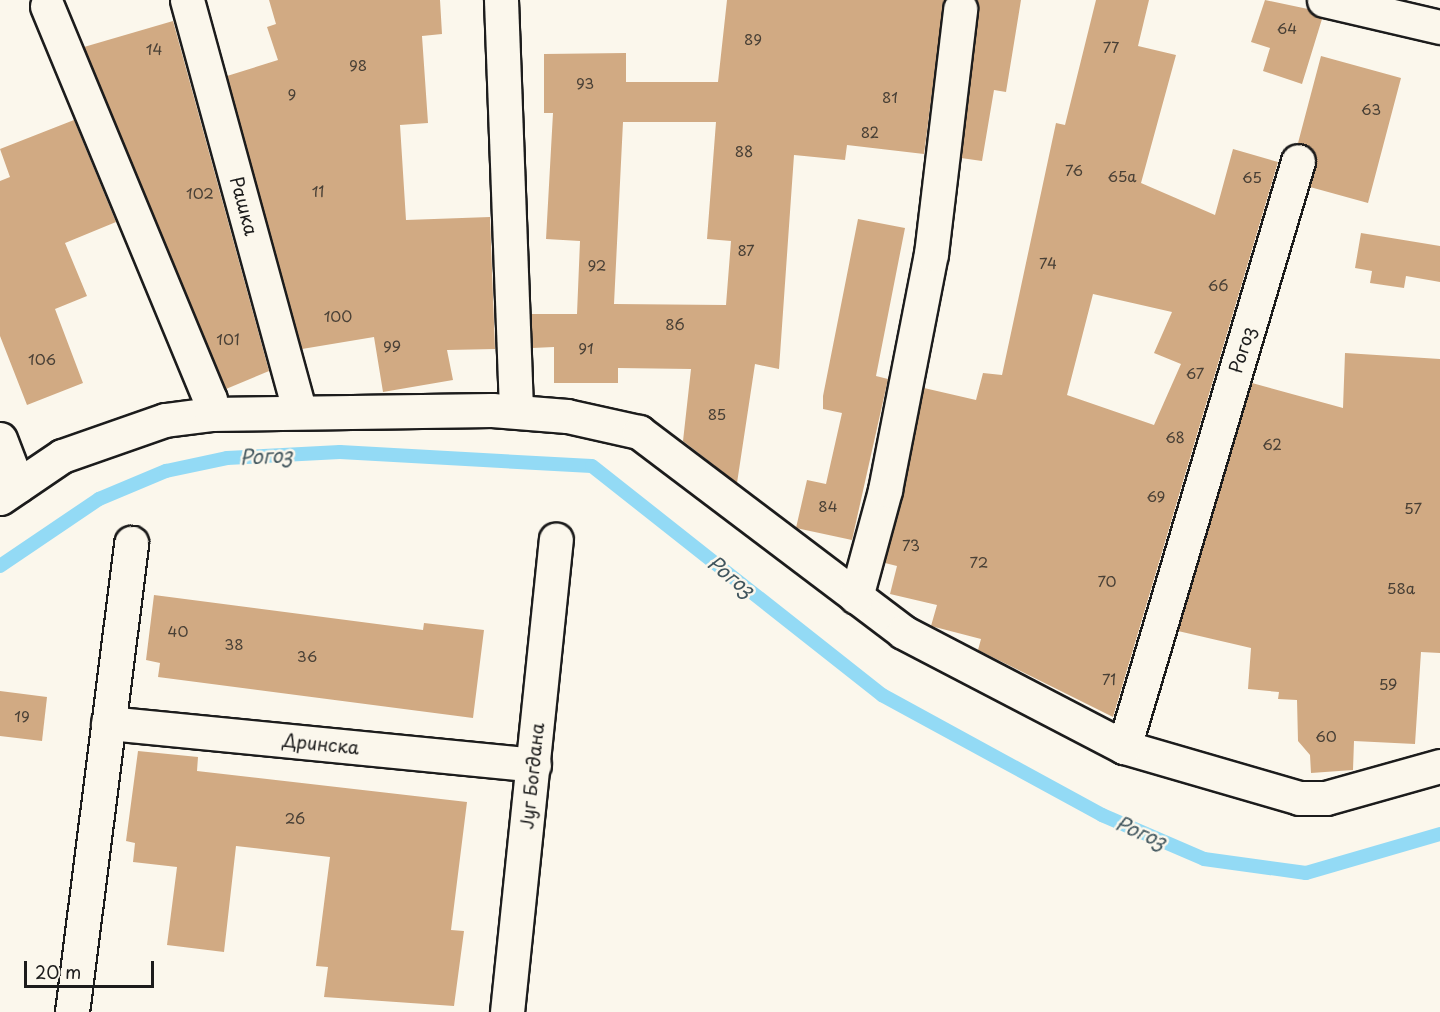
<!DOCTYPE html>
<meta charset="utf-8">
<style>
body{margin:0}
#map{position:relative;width:1440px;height:1012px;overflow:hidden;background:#fbf7ec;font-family:"Playpen Sans",sans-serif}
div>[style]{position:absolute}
.stream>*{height:14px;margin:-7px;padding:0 7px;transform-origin:7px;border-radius:7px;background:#93daf5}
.building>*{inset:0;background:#d1aa83}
.roads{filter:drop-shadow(2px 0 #1c1c1c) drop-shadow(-2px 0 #1c1c1c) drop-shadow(0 2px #1c1c1c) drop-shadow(0 -2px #1c1c1c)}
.street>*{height:33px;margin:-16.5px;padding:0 16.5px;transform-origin:16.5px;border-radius:16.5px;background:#fbf7ec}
span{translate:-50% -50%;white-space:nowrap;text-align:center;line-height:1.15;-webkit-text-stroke:5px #fbf7ec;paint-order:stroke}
.number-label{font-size:15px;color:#494036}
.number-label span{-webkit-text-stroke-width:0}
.street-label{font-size:18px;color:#1c1c1c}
.water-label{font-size:20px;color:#40555d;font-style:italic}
.scale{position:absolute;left:24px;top:961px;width:130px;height:27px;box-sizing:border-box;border:3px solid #1c1c1c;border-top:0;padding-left:8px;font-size:18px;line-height:21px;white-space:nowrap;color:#1c1c1c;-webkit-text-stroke:4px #fbf7ec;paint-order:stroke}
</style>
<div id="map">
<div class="stream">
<div style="left:0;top:566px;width:120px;rotate:-34.1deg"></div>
<div style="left:99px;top:499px;width:73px;rotate:-22.7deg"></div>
<div style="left:166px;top:471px;width:62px;rotate:-12deg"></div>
<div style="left:227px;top:458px;width:113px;rotate:-3deg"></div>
<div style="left:340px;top:452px;width:252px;rotate:3.2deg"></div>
<div style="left:592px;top:466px;width:370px;rotate:38.3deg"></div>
<div style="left:882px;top:695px;width:251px;rotate:28.6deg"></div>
<div style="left:1102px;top:815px;width:111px;rotate:23.3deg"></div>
<div style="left:1204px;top:859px;width:103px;rotate:7.8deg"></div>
<div style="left:1306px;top:873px;width:140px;rotate:-16.2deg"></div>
</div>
<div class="building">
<div style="clip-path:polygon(269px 0,440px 0,442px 34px,422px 36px,428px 123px,400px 125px,406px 220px,490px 217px,495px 349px,447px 350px,453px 380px,383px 392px,374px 337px,302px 349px,227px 76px,278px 60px,267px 27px,276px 24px)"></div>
<div style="clip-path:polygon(evenodd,727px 0,944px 0,924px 154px,847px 145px,845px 160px,794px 155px,779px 369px,755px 364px,737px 483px,683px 441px,691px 369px,618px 368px,618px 383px,554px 383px,554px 347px,532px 348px,531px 314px,577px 314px,580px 241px,546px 239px,553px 113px,544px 113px,544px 54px,626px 53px,626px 82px,718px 82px,727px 0,623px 122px,716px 122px,707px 239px,731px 241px,726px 305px,614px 304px,623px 122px)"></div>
<div style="clip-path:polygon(976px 0,1021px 0,1006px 92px,994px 90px,982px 161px,961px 158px)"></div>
<div style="clip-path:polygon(evenodd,1096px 0,1149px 0,1138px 46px,1176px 55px,1141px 183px,1215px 215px,1233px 149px,1278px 162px,1113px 717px,978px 650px,981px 639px,931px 626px,937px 605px,890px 594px,897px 566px,885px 563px,924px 388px,976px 400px,983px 373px,1002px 375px,1056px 123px,1065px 125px,1096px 0,1093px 294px,1172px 312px,1154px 353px,1181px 364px,1154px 425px,1067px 395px,1093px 294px)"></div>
<div style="clip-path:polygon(1265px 0,1308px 9px,1322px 19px,1302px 84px,1263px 71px,1270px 48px,1251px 42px)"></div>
<div style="clip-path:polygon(173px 21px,269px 371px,226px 389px,84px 47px)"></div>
<div style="clip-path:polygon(1321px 56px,1401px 78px,1368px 203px,1310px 187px,1316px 156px,1298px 143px)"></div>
<div style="clip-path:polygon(74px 120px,116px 222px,65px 243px,87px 296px,55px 309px,83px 383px,27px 405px,0 336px,0 181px,10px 177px,0 149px)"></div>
<div style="clip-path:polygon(858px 219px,905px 228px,876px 376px,888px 379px,852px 540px,796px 528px,807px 480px,826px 484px,842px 413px,823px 409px,823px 396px)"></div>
<div style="clip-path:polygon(1361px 233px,1440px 246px,1440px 282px,1406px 276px,1404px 288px,1370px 283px,1372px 271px,1355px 268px)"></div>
<div style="clip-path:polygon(1345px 353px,1440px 359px,1440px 653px,1421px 652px,1415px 744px,1354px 741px,1353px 770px,1311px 773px,1310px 755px,1298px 741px,1297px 700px,1278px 699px,1279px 692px,1248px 689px,1251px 648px,1178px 631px,1252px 383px,1343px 408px)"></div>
<div style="clip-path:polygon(154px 595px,423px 630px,424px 623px,484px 630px,473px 718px,158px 677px,160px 663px,146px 660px)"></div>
<div style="clip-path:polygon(0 691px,47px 697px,42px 741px,0 736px)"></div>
<div style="clip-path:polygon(138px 751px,198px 757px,197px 771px,467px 802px,451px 930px,464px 931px,454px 1006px,324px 997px,328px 967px,316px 966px,330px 857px,236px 846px,224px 952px,167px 945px,177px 867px,133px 862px,135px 843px,126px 841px)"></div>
</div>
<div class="roads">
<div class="street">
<div style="left:187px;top:0;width:427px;rotate:74.7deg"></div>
<div style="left:501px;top:0;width:410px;rotate:87.9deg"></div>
<div style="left:1324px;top:0;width:119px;rotate:13.1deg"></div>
<div style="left:47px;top:6px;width:425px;rotate:67.5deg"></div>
<div style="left:210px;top:399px;width:15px;rotate:86deg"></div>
<div style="left:0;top:439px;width:50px;rotate:69deg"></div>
<div style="left:0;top:498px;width:75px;rotate:-34.1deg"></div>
<div style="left:62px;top:456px;width:109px;rotate:-19.3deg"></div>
<div style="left:165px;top:420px;width:46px;rotate:-7.4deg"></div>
<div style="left:211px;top:414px;width:281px;rotate:-0.8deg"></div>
<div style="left:492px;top:410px;width:75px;rotate:4.6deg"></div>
<div style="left:567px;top:416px;width:74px;rotate:12.5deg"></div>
<div style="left:639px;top:432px;width:331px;rotate:37.1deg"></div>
<div style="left:903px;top:632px;width:249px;rotate:27.5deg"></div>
<div style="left:1124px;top:747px;width:182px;rotate:16.2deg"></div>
<div style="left:1299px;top:798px;width:27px"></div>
<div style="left:1326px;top:798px;width:118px;rotate:-15.7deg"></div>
<div style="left:856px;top:597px;width:111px;rotate:-74.8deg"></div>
<div style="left:885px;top:490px;width:240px;rotate:-79deg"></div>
<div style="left:931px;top:254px;width:247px;rotate:-83.2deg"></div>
<div style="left:108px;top:723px;width:428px;rotate:5.6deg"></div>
<div style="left:1124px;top:747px;width:611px;rotate:-73.46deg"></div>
<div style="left:72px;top:1012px;width:473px;rotate:-82.8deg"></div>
<div style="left:507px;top:1012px;width:475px;rotate:-84.1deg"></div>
</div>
</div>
<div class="number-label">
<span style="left:1287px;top:28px">64</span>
<span style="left:753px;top:39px">89</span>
<span style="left:1111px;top:47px">77</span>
<span style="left:154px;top:49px">14</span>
<span style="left:358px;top:65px">98</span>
<span style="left:585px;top:83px">93</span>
<span style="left:292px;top:94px">9</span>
<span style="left:890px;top:97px">81</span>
<span style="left:1371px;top:109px">63</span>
<span style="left:870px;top:132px">82</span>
<span style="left:744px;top:151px">88</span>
<span style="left:1074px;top:170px">76</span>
<span style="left:1122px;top:176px">65a</span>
<span style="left:1252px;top:177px">65</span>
<span style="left:318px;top:191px">11</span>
<span style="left:200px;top:193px">102</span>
<span style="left:746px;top:250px">87</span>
<span style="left:1048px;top:263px">74</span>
<span style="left:597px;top:265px">92</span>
<span style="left:1218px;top:285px">66</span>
<span style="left:338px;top:316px">100</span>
<span style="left:675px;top:324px">86</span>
<span style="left:228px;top:339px">101</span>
<span style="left:392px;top:346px">99</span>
<span style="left:586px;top:348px">91</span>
<span style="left:42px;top:359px">106</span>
<span style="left:1195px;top:373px">67</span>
<span style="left:717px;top:414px">85</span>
<span style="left:1175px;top:437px">68</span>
<span style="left:1272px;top:444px">62</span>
<span style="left:1156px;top:496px">69</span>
<span style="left:828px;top:506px">84</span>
<span style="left:1413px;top:508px">57</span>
<span style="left:911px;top:545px">73</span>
<span style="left:979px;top:562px">72</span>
<span style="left:1107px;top:581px">70</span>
<span style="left:1401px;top:588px">58a</span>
<span style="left:178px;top:631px">40</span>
<span style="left:234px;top:644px">38</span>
<span style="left:307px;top:656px">36</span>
<span style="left:1109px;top:679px">71</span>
<span style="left:1388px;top:684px">59</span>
<span style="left:22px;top:716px">19</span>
<span style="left:1326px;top:736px">60</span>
<span style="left:295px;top:818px">26</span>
</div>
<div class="street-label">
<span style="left:244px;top:206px;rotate:75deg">Рашка</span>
<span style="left:1242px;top:350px;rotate:-73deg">Рогоз</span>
<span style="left:321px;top:744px;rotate:6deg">Дринска</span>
<span style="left:532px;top:776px;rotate:-84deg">Југ Богдана</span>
</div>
<div class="water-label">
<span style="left:266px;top:456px;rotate:-3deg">Рогоз</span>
<span style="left:731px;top:576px;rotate:38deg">Рогоз</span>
<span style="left:1141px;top:832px;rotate:23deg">Рогоз</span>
</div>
<div class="scale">20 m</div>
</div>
